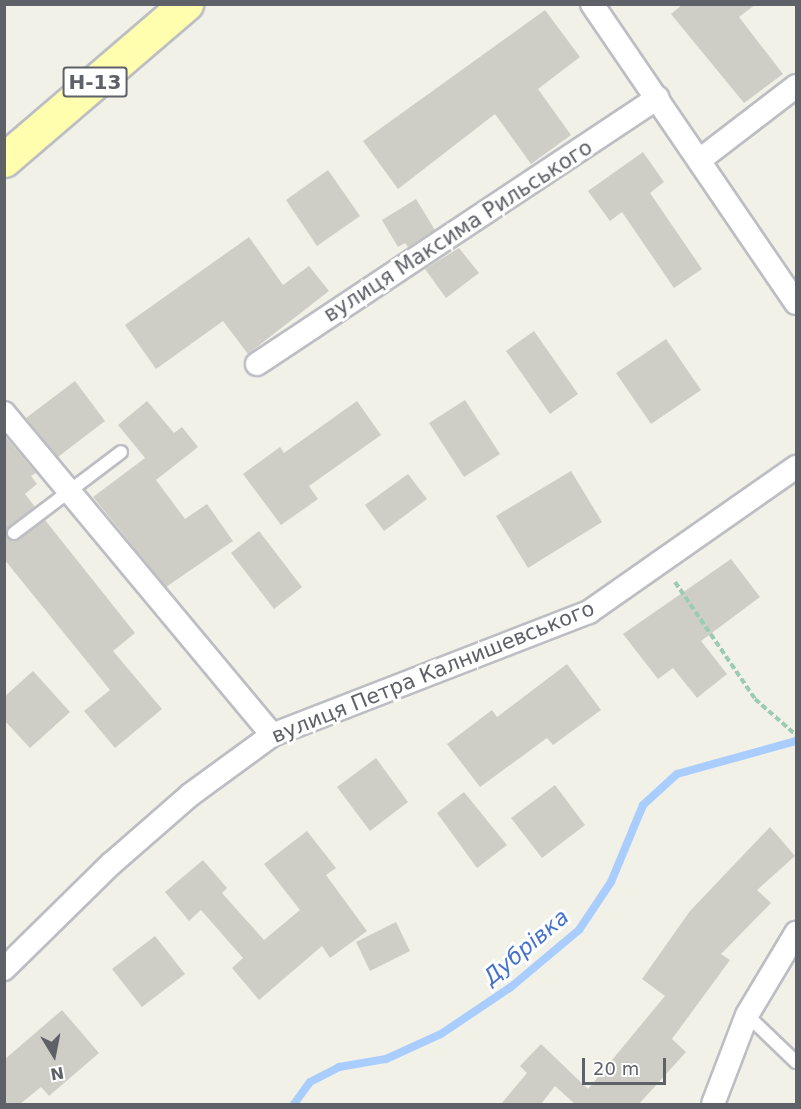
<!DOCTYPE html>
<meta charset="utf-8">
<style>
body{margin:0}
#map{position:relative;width:801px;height:1109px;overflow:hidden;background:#f1f1e8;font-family:"DejaVu Sans",sans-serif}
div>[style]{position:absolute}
.stream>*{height:8px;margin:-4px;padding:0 4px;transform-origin:4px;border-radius:4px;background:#aacdff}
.building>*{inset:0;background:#cfcec6}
.path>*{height:4px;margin-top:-2px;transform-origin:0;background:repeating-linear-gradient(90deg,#9bcbb0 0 6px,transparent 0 9px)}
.roads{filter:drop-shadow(2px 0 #bcbec3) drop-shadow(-2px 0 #bcbec3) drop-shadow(0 2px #bcbec3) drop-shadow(0 -2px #bcbec3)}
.service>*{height:12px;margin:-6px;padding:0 6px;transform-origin:6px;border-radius:6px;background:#fff}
.minor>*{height:22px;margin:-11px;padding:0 11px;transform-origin:11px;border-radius:11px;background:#fff}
.primary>*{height:33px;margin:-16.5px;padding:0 16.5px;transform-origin:16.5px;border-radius:16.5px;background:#fffeaf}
span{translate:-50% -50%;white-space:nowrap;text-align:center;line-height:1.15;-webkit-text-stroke:6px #fff;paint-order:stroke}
.shield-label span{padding:2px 4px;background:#fff;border:2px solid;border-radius:4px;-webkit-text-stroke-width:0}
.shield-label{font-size:20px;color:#5f6168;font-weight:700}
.street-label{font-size:21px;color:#5f6168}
.water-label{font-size:22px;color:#4471cb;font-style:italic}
.frame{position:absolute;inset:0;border:6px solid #5f6168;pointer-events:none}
.north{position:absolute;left:24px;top:1025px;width:60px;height:60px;-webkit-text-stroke:4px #fff;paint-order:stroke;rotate:170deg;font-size:16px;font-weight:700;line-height:24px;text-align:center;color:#5f6168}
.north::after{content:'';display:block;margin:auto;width:21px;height:27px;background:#5f6168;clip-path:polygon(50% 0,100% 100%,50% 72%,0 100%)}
.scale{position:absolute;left:582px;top:1058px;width:84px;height:27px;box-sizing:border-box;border:3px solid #5f6168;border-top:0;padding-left:8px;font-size:18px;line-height:21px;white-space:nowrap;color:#5f6168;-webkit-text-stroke:4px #fff;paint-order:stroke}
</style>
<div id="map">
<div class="stream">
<div style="left:294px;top:1104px;width:27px;rotate:-54deg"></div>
<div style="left:310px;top:1082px;width:33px;rotate:-27deg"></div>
<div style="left:339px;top:1067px;width:48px;rotate:-9.7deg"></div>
<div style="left:386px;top:1059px;width:60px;rotate:-24.4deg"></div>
<div style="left:441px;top:1034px;width:84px;rotate:-33.9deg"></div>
<div style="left:511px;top:987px;width:89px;rotate:-40deg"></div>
<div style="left:579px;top:930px;width:58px;rotate:-56.3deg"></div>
<div style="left:611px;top:882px;width:83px;rotate:-67.4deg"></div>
<div style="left:643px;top:805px;width:46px;rotate:-42.4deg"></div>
<div style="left:677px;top:774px;width:123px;rotate:-15.5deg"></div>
</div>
<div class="building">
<div style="clip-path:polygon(683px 4px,756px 4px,739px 17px,783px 74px,744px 103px,671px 14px)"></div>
<div style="clip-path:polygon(545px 10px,580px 57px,538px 89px,571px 135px,531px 164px,495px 114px,398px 189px,363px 141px)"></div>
<div style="clip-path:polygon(643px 152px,664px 182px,650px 193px,702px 269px,674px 288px,622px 212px,610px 221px,588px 191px)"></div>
<div style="clip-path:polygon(328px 170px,360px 216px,317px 246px,286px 200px)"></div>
<div style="clip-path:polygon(416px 199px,435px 230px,408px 247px,405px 243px,398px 247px,382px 220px)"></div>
<div style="clip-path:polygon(249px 237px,283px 285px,309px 266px,329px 291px,248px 354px,223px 321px,156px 369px,125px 325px)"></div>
<div style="clip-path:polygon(459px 248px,479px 273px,446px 298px,425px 269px)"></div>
<div style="clip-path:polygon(534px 331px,578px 394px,550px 414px,506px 351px)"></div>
<div style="clip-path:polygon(666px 339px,701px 390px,651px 424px,616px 373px)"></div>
<div style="clip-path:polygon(75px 381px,105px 421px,58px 457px,26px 418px)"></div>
<div style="clip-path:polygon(465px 400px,500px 454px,464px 477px,429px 423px)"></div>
<div style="clip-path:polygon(147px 401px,174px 433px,182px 427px,198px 447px,156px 480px,185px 519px,207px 504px,233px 541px,166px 587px,93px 497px,145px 458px,118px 425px)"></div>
<div style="clip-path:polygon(357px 401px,381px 435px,309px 486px,318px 499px,281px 525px,243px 474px,280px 447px,284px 453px)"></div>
<div style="clip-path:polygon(4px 435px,36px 473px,31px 476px,37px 484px,25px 494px,35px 507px,9px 527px,7px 537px,18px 540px,45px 520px,135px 633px,113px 651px,162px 709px,115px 748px,84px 711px,110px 690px,4px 559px)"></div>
<div style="clip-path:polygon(571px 471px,602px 522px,528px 568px,496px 516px)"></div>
<div style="clip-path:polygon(408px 474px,427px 499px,384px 531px,365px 505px)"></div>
<div style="clip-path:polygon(259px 531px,302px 587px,274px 609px,231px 553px)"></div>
<div style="clip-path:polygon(731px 559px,760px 597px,701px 641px,727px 674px,697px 698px,673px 668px,658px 679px,623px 634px)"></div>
<div style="clip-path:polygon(567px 664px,601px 710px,553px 745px,547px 738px,480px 787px,447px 744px,492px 710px,497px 717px)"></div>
<div style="clip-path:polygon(33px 671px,70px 712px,30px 748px,4px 720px,4px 697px)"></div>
<div style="clip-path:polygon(376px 758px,408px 802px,370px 831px,337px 787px)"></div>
<div style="clip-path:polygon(555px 785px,585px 825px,542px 858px,511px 818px)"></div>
<div style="clip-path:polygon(464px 792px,507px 845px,477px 868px,437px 813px)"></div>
<div style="clip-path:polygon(770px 827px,795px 856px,757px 890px,771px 903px,721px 954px,730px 960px,672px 1039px,686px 1052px,639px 1104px,575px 1104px,555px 1086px,541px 1104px,501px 1104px,527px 1073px,520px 1066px,541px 1044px,588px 1089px,665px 996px,642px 979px,690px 911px)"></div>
<div style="clip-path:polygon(307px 831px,336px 868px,326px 875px,367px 931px,330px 958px,322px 946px,259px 1000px,232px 968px,243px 958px,201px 910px,189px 921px,165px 892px,203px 860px,227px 888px,222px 893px,264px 940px,300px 910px,264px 864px)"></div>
<div style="clip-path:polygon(396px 922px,410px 951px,370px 971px,356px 942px)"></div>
<div style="clip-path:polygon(155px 936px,185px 974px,142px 1007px,112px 969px)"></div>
<div style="clip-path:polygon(62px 1010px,99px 1053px,49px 1096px,41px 1087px,20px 1104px,4px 1104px,4px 1060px)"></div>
</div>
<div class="path">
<div style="left:675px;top:582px;width:142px;rotate:55.6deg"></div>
<div style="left:755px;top:699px;width:55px;rotate:41.3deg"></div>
</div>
<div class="roads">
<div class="service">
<div style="left:14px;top:533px;width:134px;rotate:-37.1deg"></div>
<div style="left:747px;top:1015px;width:68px;rotate:43.8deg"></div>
</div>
<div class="minor">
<div style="left:592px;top:4px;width:362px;rotate:55.7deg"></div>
<div style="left:701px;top:159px;width:120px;rotate:-37.5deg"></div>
<div style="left:257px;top:364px;width:481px;rotate:-33.6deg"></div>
<div style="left:4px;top:413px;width:419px;rotate:50.2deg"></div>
<div style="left:4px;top:969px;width:150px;rotate:-44.5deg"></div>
<div style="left:111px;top:864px;width:105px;rotate:-41.1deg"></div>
<div style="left:190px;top:795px;width:102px;rotate:-36.2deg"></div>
<div style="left:272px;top:735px;width:340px;rotate:-21.2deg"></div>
<div style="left:589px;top:612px;width:253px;rotate:-35deg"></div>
<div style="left:713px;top:1104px;width:95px;rotate:-69.1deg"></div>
<div style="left:747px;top:1015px;width:96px;rotate:-59.1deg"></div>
</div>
<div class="primary">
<div style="left:4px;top:160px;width:240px;rotate:-40.6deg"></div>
</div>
</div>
<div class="shield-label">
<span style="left:95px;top:82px">Н-13</span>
</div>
<div class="street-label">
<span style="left:458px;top:231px;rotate:-33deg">вулиця Максима Рильського</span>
<span style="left:433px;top:672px;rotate:-22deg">вулиця Петра Калнишевського</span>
</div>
<div class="water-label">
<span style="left:526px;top:947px;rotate:-40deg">Дубрівка</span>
</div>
<div class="frame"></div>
<div class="north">N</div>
<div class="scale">20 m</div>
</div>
